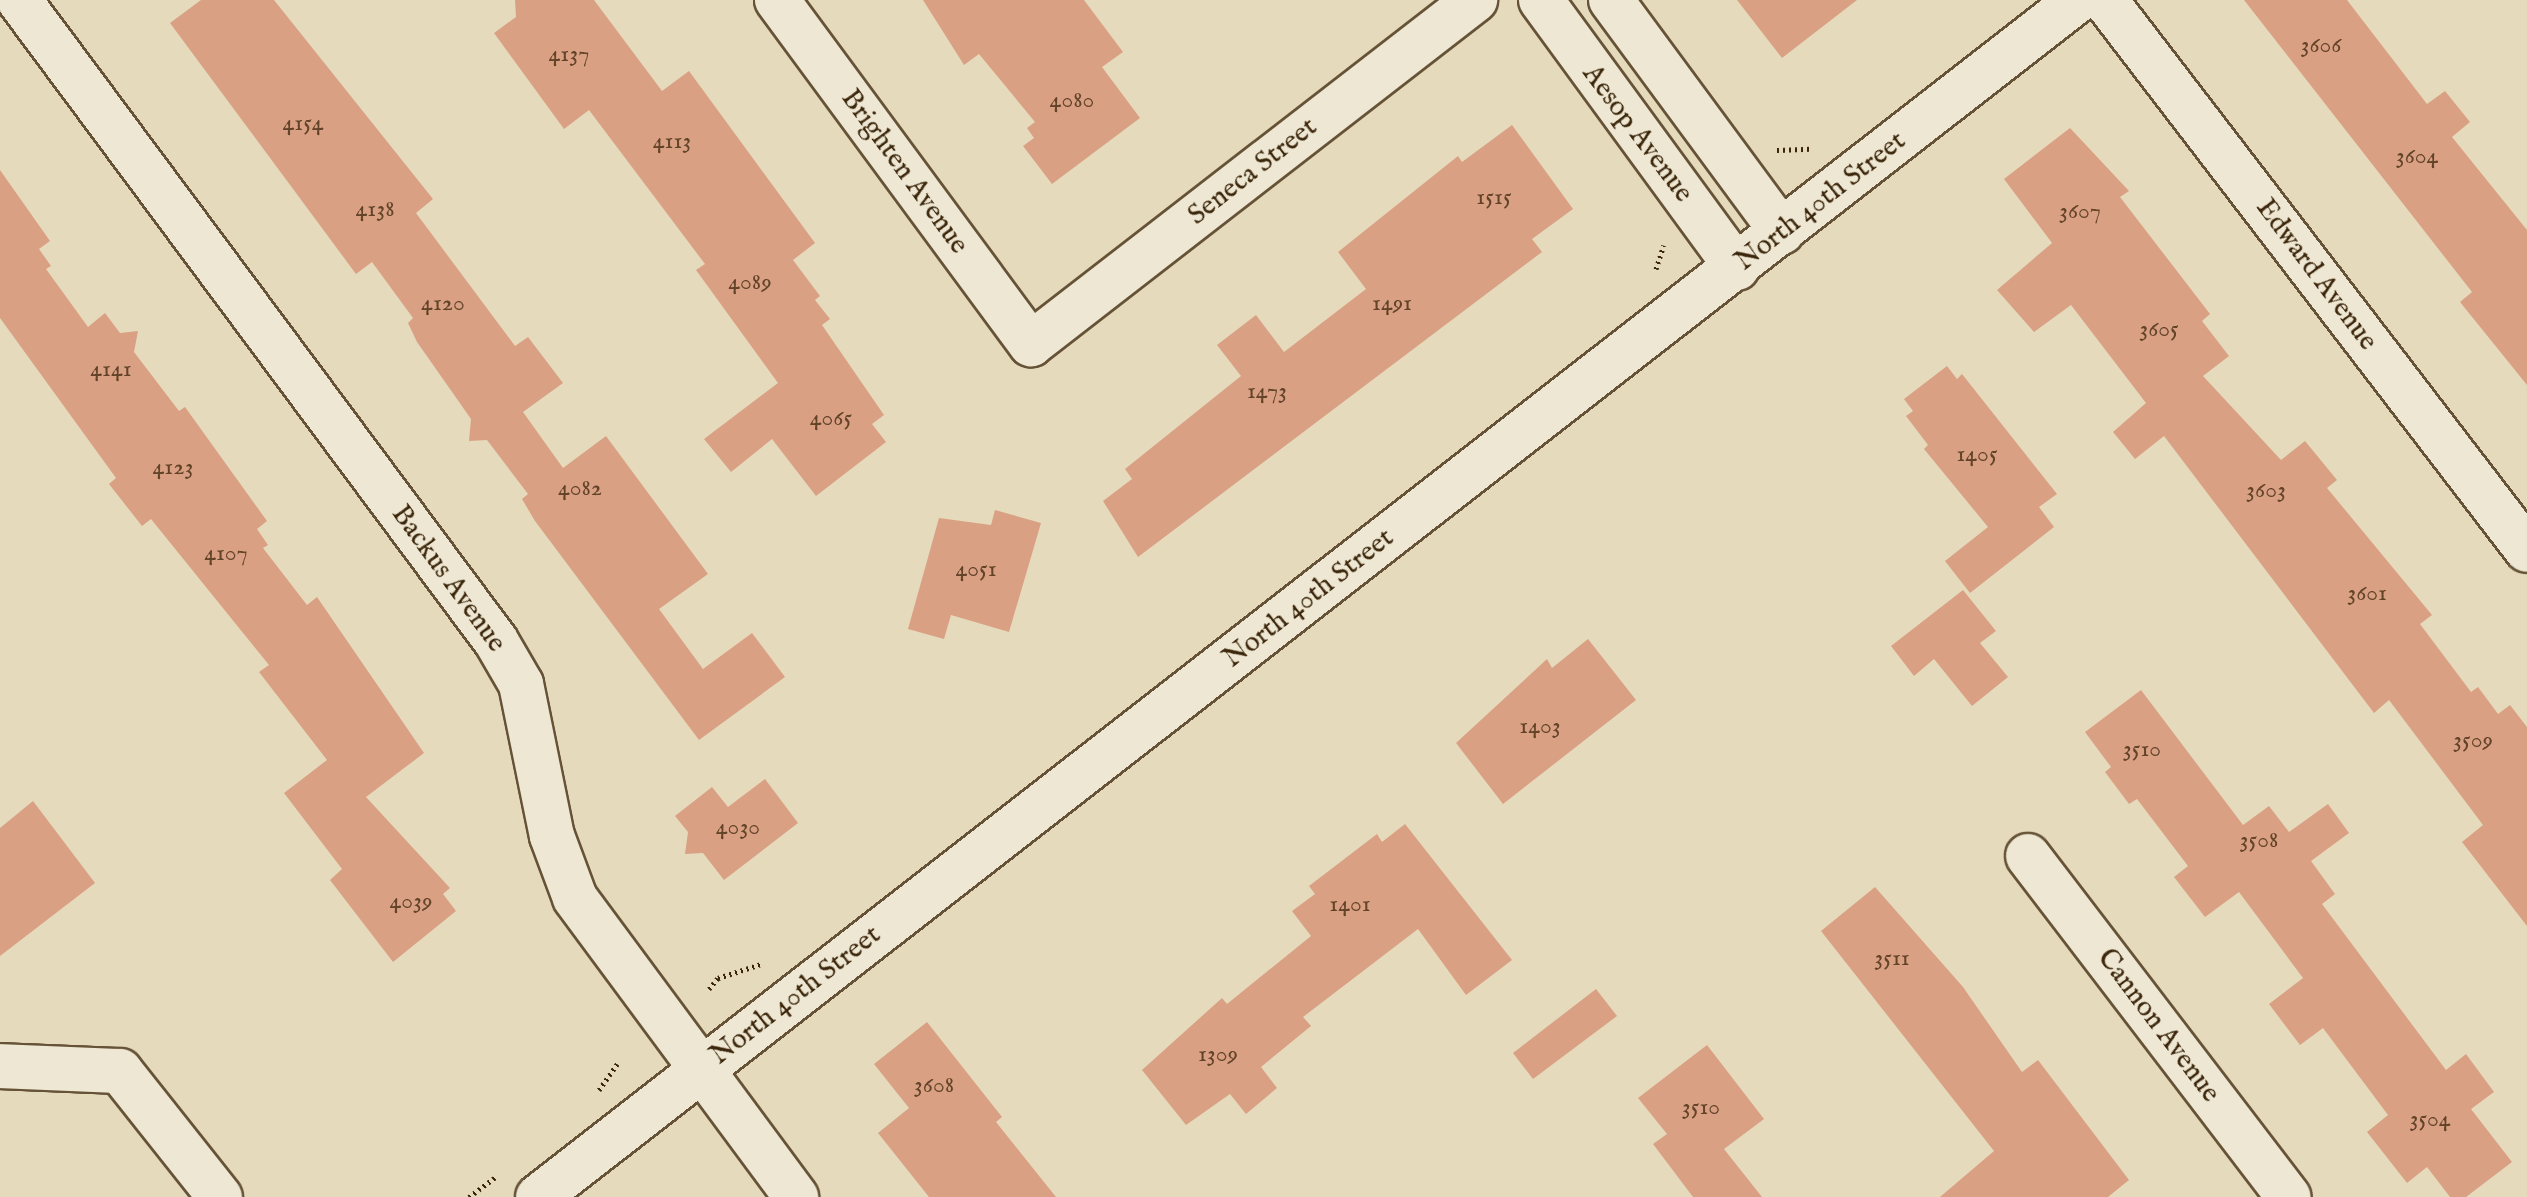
<!DOCTYPE html>
<style>
body{margin:0}
#map{position:relative;width:2527px;height:1197px;overflow:hidden;background:#e5dabb;font-family:"IM FELL English",serif}
div>[style]{position:absolute}
.building>*{inset:0;background:#daa084}
.path>*{height:5px;margin-top:-2.5px;transform-origin:0;background:repeating-linear-gradient(90deg,#3b260b 0 2px,transparent 0 6px)}
.roads{filter:drop-shadow(2px 0 #665337) drop-shadow(-2px 0 #665337) drop-shadow(0 2px #665337) drop-shadow(0 -2px #665337)}
.minor>*{height:44px;margin:-22px;padding:0 22px;transform-origin:22px;border-radius:22px;background:#eee7d3}
span{translate:-50% -50%;white-space:nowrap;text-align:center;line-height:1.15;-webkit-text-stroke:6px #eee7d3;paint-order:stroke}
.number-label{font-size:24px;color:#634429}
.number-label span{-webkit-text-stroke-width:0}
.street-label{font-size:28px;color:#3b260b}
</style>
<div id="map">
<div class="building">
<div style="clip-path:polygon(201px 0,274px 0,433px 199px,416px 213px,515px 346px,528px 337px,563px 383px,523px 412px,563px 468px,606px 436px,708px 574px,659px 609px,703px 669px,752px 633px,785px 677px,699px 740px,535px 521px,522px 499px,528px 494px,487px 440px,469px 441px,471px 419px,417px 342px,408px 323px,413px 318px,372px 262px,356px 274px,170px 23px)"></div>
<div style="clip-path:polygon(515px 0,594px 0,662px 91px,689px 71px,815px 243px,793px 260px,820px 296px,815px 300px,830px 319px,822px 325px,884px 415px,872px 424px,886px 442px,816px 496px,772px 439px,731px 472px,704px 439px,778px 383px,696px 270px,705px 264px,589px 110px,564px 129px,494px 33px,516px 17px)"></div>
<div style="clip-path:polygon(923px 0,1084px 0,1123px 52px,1102px 67px,1140px 118px,1052px 184px,1023px 146px,1034px 138px,1027px 128px,1035px 122px,979px 54px,964px 65px)"></div>
<div style="clip-path:polygon(1737px 0,1857px 0,1782px 58px)"></div>
<div style="clip-path:polygon(2244px 0,2347px 0,2427px 104px,2445px 91px,2470px 122px,2452px 137px,2527px 230px,2527px 385px,2460px 302px,2472px 292px)"></div>
<div style="clip-path:polygon(1512px 125px,1573px 209px,1532px 239px,1542px 252px,1138px 557px,1103px 501px,1132px 479px,1125px 469px,1241px 376px,1217px 345px,1256px 315px,1284px 352px,1366px 289px,1338px 252px,1458px 156px,1462px 162px)"></div>
<div style="clip-path:polygon(2070px 128px,2129px 191px,2120px 197px,2210px 314px,2202px 321px,2229px 356px,2203px 376px,2281px 460px,2305px 441px,2337px 480px,2327px 488px,2432px 615px,2420px 624px,2471px 692px,2478px 687px,2498px 714px,2510px 705px,2527px 727px,2527px 926px,2462px 842px,2483px 825px,2389px 700px,2374px 713px,2164px 436px,2135px 459px,2113px 432px,2146px 403px,2071px 305px,2034px 332px,1997px 290px,2052px 243px,2004px 179px)"></div>
<div style="clip-path:polygon(0 170px,50px 241px,39px 249px,51px 266px,46px 269px,88px 327px,105px 313px,120px 333px,138px 331px,134px 352px,179px 411px,185px 407px,267px 521px,257px 529px,268px 545px,263px 548px,307px 605px,317px 597px,424px 753px,366px 797px,450px 888px,443px 894px,456px 911px,393px 962px,330px 880px,342px 869px,284px 793px,327px 760px,259px 672px,269px 665px,151px 519px,142px 526px,109px 484px,116px 478px,0 318px)"></div>
<div style="clip-path:polygon(1947px 366px,1957px 379px,1962px 374px,2057px 494px,2039px 507px,2054px 527px,1970px 593px,1945px 561px,1988px 527px,1924px 449px,1928px 445px,1906px 416px,1913px 411px,1904px 399px)"></div>
<div style="clip-path:polygon(995px 510px,1041px 523px,1009px 632px,951px 615px,944px 639px,908px 629px,939px 518px,991px 525px)"></div>
<div style="clip-path:polygon(1963px 590px,1996px 631px,1980px 643px,2008px 677px,1972px 706px,1934px 659px,1914px 676px,1891px 646px)"></div>
<div style="clip-path:polygon(1588px 639px,1636px 700px,1503px 804px,1456px 743px,1547px 659px,1552px 668px)"></div>
<div style="clip-path:polygon(2141px 690px,2243px 825px,2269px 806px,2289px 832px,2328px 804px,2349px 833px,2311px 861px,2335px 894px,2322px 904px,2446px 1070px,2466px 1054px,2494px 1092px,2471px 1109px,2512px 1162px,2466px 1197px,2450px 1197px,2427px 1167px,2407px 1183px,2367px 1132px,2388px 1115px,2323px 1028px,2300px 1045px,2269px 1004px,2303px 978px,2239px 892px,2205px 917px,2174px 877px,2188px 866px,2137px 799px,2129px 804px,2105px 772px,2111px 767px,2085px 732px)"></div>
<div style="clip-path:polygon(765px 779px,798px 823px,724px 880px,703px 853px,685px 854px,688px 832px,675px 816px,712px 787px,728px 807px)"></div>
<div style="clip-path:polygon(33px 801px,95px 883px,0 956px,0 828px)"></div>
<div style="clip-path:polygon(1405px 824px,1512px 960px,1466px 995px,1418px 929px,1303px 1017px,1311px 1026px,1261px 1067px,1277px 1088px,1246px 1114px,1230px 1094px,1186px 1125px,1142px 1070px,1222px 998px,1227px 1004px,1311px 936px,1292px 911px,1315px 894px,1309px 886px,1377px 834px,1382px 842px)"></div>
<div style="clip-path:polygon(1875px 887px,1963px 987px,2022px 1072px,2038px 1060px,2129px 1180px,2108px 1197px,1940px 1197px,1994px 1151px,1821px 931px)"></div>
<div style="clip-path:polygon(1596px 989px,1617px 1016px,1533px 1079px,1513px 1053px)"></div>
<div style="clip-path:polygon(927px 1022px,1002px 1117px,996px 1122px,1056px 1197px,929px 1197px,878px 1133px,909px 1108px,874px 1064px)"></div>
<div style="clip-path:polygon(1707px 1045px,1764px 1119px,1724px 1149px,1762px 1197px,1693px 1197px,1653px 1144px,1667px 1134px,1638px 1098px)"></div>
</div>
<div class="path">
<div style="left:1777px;top:150px;width:33px;rotate:-2deg"></div>
<div style="left:1656px;top:269px;width:25px;rotate:-72deg"></div>
<div style="left:709px;top:989px;width:14px;rotate:-51deg"></div>
<div style="left:718px;top:978px;width:45px;rotate:-18deg"></div>
<div style="left:599px;top:1090px;width:32px;rotate:-55deg"></div>
<div style="left:469px;top:1197px;width:35px;rotate:-37deg"></div>
</div>
<div class="roads">
<div class="minor">
<div style="left:19px;top:0;width:799px;rotate:53.35deg"></div>
<div style="left:496px;top:641px;width:50px;rotate:59.8deg"></div>
<div style="left:521px;top:684px;width:155px;rotate:78.5deg"></div>
<div style="left:552px;top:836px;width:66px;rotate:69.6deg"></div>
<div style="left:575px;top:898px;width:372px;rotate:53.5deg"></div>
<div style="left:777px;top:0;width:428px;rotate:53.6deg"></div>
<div style="left:1031px;top:344px;width:562px;rotate:-37.77deg"></div>
<div style="left:1541px;top:0;width:332px;rotate:53.8deg"></div>
<div style="left:1611px;top:0;width:288px;rotate:53.6deg"></div>
<div style="left:2105px;top:0;width:693px;rotate:52.5deg"></div>
<div style="left:2028px;top:856px;width:429px;rotate:52.6deg"></div>
<div style="left:0;top:1066px;width:120px;rotate:2.4deg"></div>
<div style="left:120px;top:1071px;width:161px;rotate:51.6deg"></div>
<div style="left:538px;top:1197px;width:1950px;rotate:-37.86deg"></div>
</div>
</div>
<div class="number-label">
<span style="left:2321px;top:46px">3606</span>
<span style="left:569px;top:55px">4137</span>
<span style="left:1072px;top:101px">4080</span>
<span style="left:303px;top:124px">4154</span>
<span style="left:672px;top:142px">4113</span>
<span style="left:2417px;top:157px">3604</span>
<span style="left:1494px;top:198px">1515</span>
<span style="left:375px;top:210px">4138</span>
<span style="left:2080px;top:212px">3607</span>
<span style="left:750px;top:283px">4089</span>
<span style="left:443px;top:304px">4120</span>
<span style="left:1392px;top:304px">1491</span>
<span style="left:2159px;top:330px">3605</span>
<span style="left:111px;top:370px">4141</span>
<span style="left:1267px;top:392px">1473</span>
<span style="left:831px;top:419px">4065</span>
<span style="left:1977px;top:455px">1405</span>
<span style="left:173px;top:468px">4123</span>
<span style="left:580px;top:489px">4082</span>
<span style="left:2266px;top:491px">3603</span>
<span style="left:226px;top:554px">4107</span>
<span style="left:976px;top:570px">4051</span>
<span style="left:2367px;top:594px">3601</span>
<span style="left:1540px;top:727px">1403</span>
<span style="left:2473px;top:741px">3509</span>
<span style="left:2142px;top:750px">3510</span>
<span style="left:738px;top:828px">4030</span>
<span style="left:2259px;top:841px">3508</span>
<span style="left:411px;top:902px">4039</span>
<span style="left:1350px;top:905px">1401</span>
<span style="left:1892px;top:959px">3511</span>
<span style="left:1218px;top:1055px">1309</span>
<span style="left:934px;top:1086px">3608</span>
<span style="left:1701px;top:1108px">3510</span>
<span style="left:2430px;top:1120px">3504</span>
</div>
<div class="street-label">
<span style="left:1637px;top:134px;rotate:53deg">Aesop Avenue</span>
<span style="left:904px;top:172px;rotate:54deg">Brighten Avenue</span>
<span style="left:1253px;top:172px;rotate:-38deg">Seneca Street</span>
<span style="left:1821px;top:202px;rotate:-38deg">North 40th Street</span>
<span style="left:2316px;top:275px;rotate:53deg">Edward Avenue</span>
<span style="left:448px;top:579px;rotate:54deg">Backus Avenue</span>
<span style="left:1309px;top:599px;rotate:-38deg">North 40th Street</span>
<span style="left:796px;top:996px;rotate:-38deg">North 40th Street</span>
<span style="left:2158px;top:1026px;rotate:53deg">Cannon Avenue</span>
</div>
</div>
